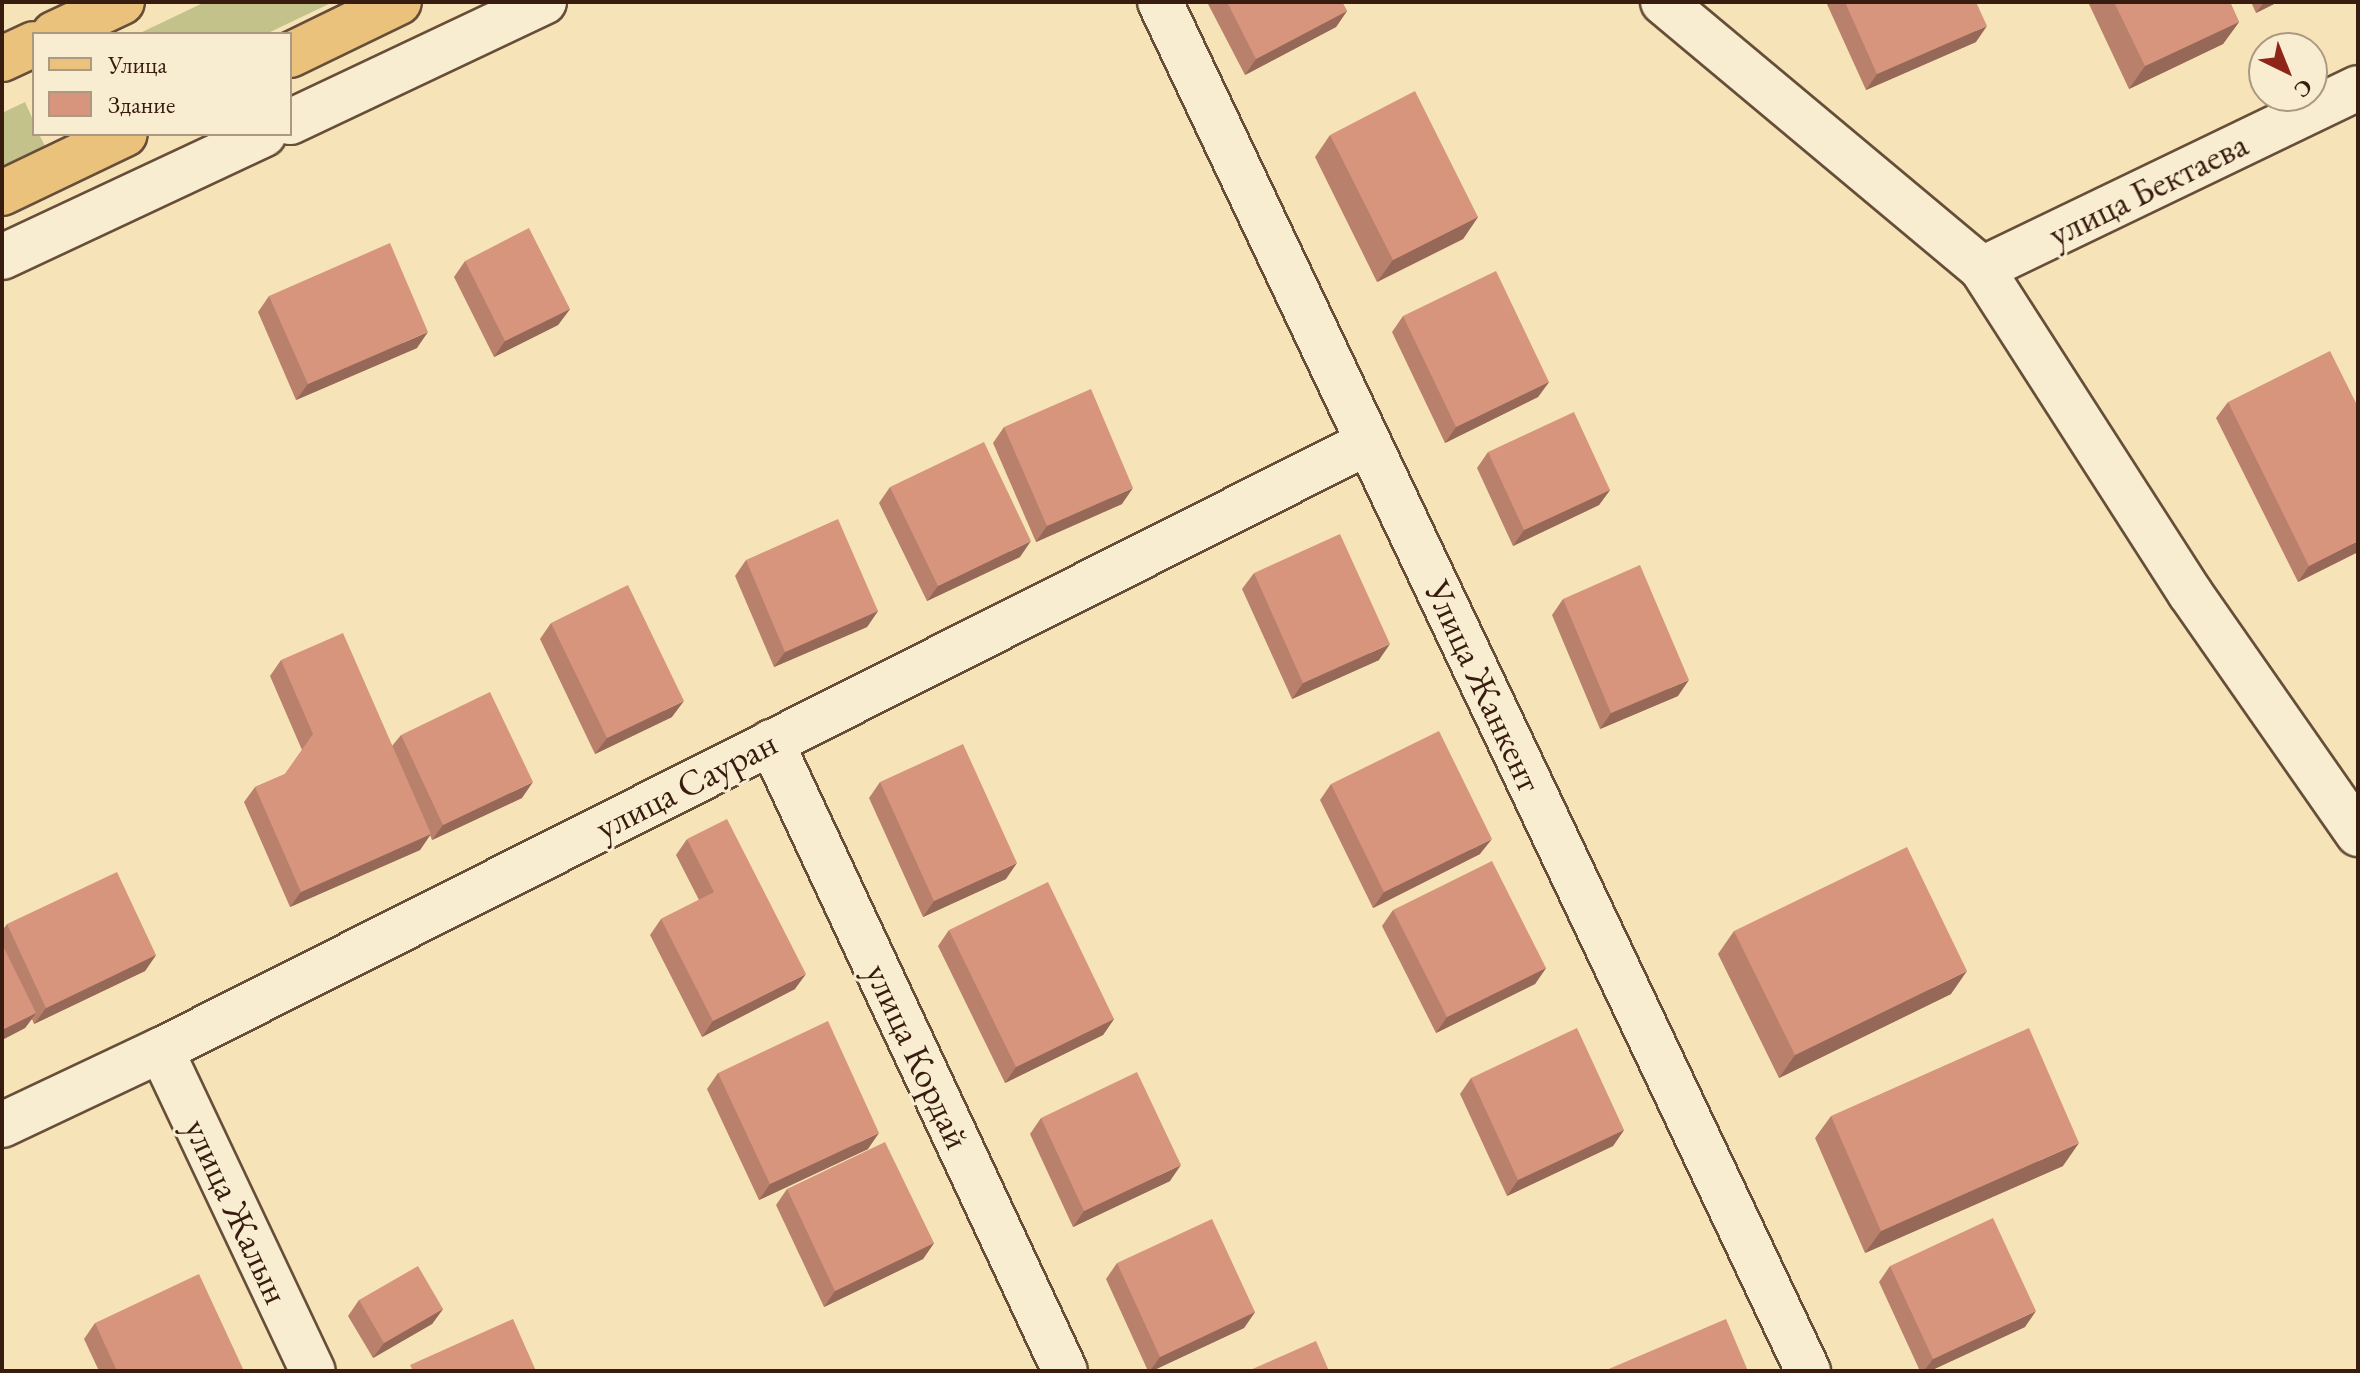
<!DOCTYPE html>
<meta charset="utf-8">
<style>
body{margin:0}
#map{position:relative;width:2360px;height:1373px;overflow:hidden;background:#f6e4b8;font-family:"EB Garamond",serif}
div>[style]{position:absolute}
.green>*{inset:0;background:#c3c28a}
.roads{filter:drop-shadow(2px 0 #674e39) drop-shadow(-2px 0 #674e39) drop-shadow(0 2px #674e39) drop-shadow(0 -2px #674e39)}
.minor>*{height:44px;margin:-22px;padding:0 22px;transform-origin:22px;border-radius:22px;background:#f9edd1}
.major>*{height:44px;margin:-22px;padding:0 22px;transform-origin:22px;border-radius:22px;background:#ebc27c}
.wall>*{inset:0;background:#b9806c}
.shaded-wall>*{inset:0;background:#966858}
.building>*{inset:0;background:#d7957d}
span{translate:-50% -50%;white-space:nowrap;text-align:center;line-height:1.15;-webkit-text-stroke:6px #f9edd1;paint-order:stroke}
.street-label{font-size:36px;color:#371c0f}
.frame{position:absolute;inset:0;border:4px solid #371c0f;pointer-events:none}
.legend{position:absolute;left:32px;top:32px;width:260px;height:104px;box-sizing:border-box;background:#f9edd1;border:2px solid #ab9983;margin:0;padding:10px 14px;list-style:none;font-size:24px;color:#371c0f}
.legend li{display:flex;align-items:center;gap:16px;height:40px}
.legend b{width:40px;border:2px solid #ab9983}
.north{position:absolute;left:2248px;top:32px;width:80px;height:80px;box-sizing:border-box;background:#f9edd1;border:2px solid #ab9983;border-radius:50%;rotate:137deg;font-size:22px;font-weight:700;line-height:32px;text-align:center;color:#371c0f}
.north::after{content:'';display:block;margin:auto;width:28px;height:36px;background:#8f2418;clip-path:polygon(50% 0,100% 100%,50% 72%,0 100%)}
</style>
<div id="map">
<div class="green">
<div style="clip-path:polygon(205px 2px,333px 2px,266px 34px,138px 34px)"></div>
<div style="clip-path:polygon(25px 102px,34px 122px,34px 134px,39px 134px,45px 146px,2px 166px,2px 113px)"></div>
</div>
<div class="roads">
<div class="minor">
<div style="left:1160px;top:2px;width:1515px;rotate:64.67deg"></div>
<div style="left:1663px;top:2px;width:416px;rotate:39.9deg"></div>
<div style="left:1982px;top:269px;width:385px;rotate:57.3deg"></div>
<div style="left:2190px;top:593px;width:294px;rotate:55.1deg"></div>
<div style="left:290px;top:122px;width:281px;rotate:-25.3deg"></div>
<div style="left:2px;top:257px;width:289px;rotate:-25.1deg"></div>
<div style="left:1982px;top:269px;width:417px;rotate:-25.7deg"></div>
<div style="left:771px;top:742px;width:694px;rotate:64.95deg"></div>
<div style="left:161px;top:1050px;width:355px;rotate:64.7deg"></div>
<div style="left:2px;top:1125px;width:176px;rotate:-25.3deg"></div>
<div style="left:161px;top:1050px;width:1352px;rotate:-26.72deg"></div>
</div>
<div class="major">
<div style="left:54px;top:34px;width:75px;rotate:-25.2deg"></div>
<div style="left:290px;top:55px;width:121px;rotate:-25.9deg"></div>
<div style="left:2px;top:59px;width:35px;rotate:-25deg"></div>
<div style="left:2px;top:193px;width:136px;rotate:-25.6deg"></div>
</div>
</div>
<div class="wall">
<div style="clip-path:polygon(1207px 2px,1342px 2px,1347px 11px,1336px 27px,1245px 75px)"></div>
<div style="clip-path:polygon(1826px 2px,1976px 2px,1976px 42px,1866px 90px)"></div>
<div style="clip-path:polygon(2088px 2px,2230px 2px,2239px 22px,2223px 44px,2129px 89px)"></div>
<div style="clip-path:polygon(2251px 2px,2278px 2px,2256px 13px)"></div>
<div style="clip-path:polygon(1330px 135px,1478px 217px,1463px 239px,1377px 282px,1315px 157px)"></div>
<div style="clip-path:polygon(465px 261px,570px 309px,558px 325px,494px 357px,454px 277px)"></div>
<div style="clip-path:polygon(269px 296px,417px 348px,296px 400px,258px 312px)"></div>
<div style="clip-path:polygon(1403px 316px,1549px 382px,1538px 397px,1445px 443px,1392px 332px)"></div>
<div style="clip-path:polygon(2228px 402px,2358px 552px,2298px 582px,2216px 418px)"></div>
<div style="clip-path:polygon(1004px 427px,1122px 504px,1036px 542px,993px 443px)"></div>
<div style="clip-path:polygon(1488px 452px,1610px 490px,1599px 505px,1513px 546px,1477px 468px)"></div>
<div style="clip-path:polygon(890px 487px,1020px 557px,927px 601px,879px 503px)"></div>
<div style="clip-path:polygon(746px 560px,878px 611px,867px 627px,774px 667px,735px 576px)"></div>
<div style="clip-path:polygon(1254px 573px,1379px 660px,1292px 699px,1242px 589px)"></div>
<div style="clip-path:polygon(1563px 599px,1678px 696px,1600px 729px,1552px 615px)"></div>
<div style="clip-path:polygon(551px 623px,672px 717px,595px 754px,540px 639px)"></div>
<div style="clip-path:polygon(281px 660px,392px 746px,401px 735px,522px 798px,432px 840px,430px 835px,420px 850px,290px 907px,244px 802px,255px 787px,285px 774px,302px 750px,270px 676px)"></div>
<div style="clip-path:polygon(880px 782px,1006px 879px,923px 917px,869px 798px)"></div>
<div style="clip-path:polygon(1331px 784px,1480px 854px,1373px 908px,1320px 800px)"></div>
<div style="clip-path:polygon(687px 839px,795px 989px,702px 1037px,650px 935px,661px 919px,699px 900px,676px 855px)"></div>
<div style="clip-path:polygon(1393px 910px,1546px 968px,1535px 984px,1436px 1033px,1382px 926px)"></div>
<div style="clip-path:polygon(7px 924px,156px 955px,145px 971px,34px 1024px,32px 1019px,25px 1028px,2px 1040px,2px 931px)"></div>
<div style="clip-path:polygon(949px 930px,1114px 1019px,1103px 1035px,1005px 1083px,938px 946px)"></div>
<div style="clip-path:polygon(1734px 931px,1951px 994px,1779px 1078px,1718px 954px)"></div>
<div style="clip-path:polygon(718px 1073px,868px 1149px,759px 1200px,707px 1089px)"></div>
<div style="clip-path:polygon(1471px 1078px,1624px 1130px,1613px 1146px,1507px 1196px,1460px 1094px)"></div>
<div style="clip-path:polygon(1831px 1116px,2063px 1166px,1865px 1253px,1815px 1138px)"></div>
<div style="clip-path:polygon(1041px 1118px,1170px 1181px,1073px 1227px,1030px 1134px)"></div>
<div style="clip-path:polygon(787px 1189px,934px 1243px,923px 1259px,824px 1307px,776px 1205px)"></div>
<div style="clip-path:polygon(1117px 1263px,1255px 1312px,1244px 1328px,1152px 1371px,1148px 1371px,1106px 1279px)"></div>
<div style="clip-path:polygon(1890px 1266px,2025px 1327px,1930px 1371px,1920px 1371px,1879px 1282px)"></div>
<div style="clip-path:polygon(359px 1300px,443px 1309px,432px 1324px,373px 1358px,348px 1316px)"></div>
<div style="clip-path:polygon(95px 1323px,244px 1371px,99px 1371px,84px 1339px)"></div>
</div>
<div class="shaded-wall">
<div style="clip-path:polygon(2264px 2px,2278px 2px,2256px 13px)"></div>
<div style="clip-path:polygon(1347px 11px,1336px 27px,1245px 75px,1256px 59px)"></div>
<div style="clip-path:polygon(2239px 22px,2223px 44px,2129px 89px,2145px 66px)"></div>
<div style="clip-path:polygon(1987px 26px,1976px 42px,1866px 90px,1877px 74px)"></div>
<div style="clip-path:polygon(1478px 217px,1463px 239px,1377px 282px,1393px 260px)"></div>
<div style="clip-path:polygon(570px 309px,558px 325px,494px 357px,505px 341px)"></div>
<div style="clip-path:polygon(428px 332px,417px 348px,296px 400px,308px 384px)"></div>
<div style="clip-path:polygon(1549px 382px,1538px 397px,1445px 443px,1456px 427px)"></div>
<div style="clip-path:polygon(1133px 488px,1122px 504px,1036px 542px,1047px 526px)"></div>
<div style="clip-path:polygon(1610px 490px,1599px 505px,1513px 546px,1524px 530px)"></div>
<div style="clip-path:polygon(1031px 541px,1020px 557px,927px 601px,938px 586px)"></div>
<div style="clip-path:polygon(2358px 541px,2358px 552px,2298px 582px,2309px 566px)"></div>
<div style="clip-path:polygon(878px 611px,867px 627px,774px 667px,785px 652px)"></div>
<div style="clip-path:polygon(1390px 644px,1379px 660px,1292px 699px,1303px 683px)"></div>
<div style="clip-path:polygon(1689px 680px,1678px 696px,1600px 729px,1611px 713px)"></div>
<div style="clip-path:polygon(684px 701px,672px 717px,595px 754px,607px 738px)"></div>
<div style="clip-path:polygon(533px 782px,522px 798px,432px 840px,443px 825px)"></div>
<div style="clip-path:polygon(431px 834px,420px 850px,290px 907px,301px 892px)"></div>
<div style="clip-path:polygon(1492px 839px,1480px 854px,1373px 908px,1384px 892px)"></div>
<div style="clip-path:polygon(1017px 863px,1006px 879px,923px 917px,934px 901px)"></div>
<div style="clip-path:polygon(156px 955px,145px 971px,34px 1024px,46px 1008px)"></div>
<div style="clip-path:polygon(1546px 968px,1535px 984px,1436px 1033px,1447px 1017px)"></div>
<div style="clip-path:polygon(1967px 971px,1951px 994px,1779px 1078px,1795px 1055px)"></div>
<div style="clip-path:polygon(806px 974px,795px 989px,702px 1037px,713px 1021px)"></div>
<div style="clip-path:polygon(36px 1013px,25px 1028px,2px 1040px,2px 1030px)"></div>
<div style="clip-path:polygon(1114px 1019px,1103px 1035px,1005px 1083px,1016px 1067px)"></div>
<div style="clip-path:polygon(1624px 1130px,1613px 1146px,1507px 1196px,1518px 1180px)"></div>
<div style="clip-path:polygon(879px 1133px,868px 1149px,759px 1200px,770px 1184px)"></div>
<div style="clip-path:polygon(2079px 1143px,2063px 1166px,1865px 1253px,1881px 1231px)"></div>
<div style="clip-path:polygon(1181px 1165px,1170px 1181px,1073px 1227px,1084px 1211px)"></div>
<div style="clip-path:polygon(934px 1243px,923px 1259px,824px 1307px,835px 1291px)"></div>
<div style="clip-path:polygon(443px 1309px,432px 1324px,373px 1358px,384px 1343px)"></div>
<div style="clip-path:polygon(2036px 1311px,2025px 1327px,1930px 1371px,1924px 1371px,1933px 1359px)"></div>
<div style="clip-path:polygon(1255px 1312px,1244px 1328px,1152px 1371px,1150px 1371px,1160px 1357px)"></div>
</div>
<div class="building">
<div style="clip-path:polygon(1227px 2px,1342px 2px,1347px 11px,1256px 59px)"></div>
<div style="clip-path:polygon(1845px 2px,1976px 2px,1987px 26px,1877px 74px)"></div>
<div style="clip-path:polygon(2114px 2px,2230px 2px,2239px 22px,2145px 66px)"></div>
<div style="clip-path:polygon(1415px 91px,1478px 217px,1393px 260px,1330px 135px)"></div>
<div style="clip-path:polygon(529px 228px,570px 309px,505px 341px,465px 261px)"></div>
<div style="clip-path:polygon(390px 243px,428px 332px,308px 384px,269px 296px)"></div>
<div style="clip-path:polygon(1496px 271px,1549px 382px,1456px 427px,1403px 316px)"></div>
<div style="clip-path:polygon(2330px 351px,2358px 407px,2358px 541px,2309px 566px,2228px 402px)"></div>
<div style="clip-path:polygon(1091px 389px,1133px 488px,1047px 526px,1004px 427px)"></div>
<div style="clip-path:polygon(1574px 412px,1610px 490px,1524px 530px,1488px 452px)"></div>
<div style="clip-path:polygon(984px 442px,1031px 541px,938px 586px,890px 487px)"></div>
<div style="clip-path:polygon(838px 519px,878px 611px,785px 652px,746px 560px)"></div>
<div style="clip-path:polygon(1340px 534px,1390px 644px,1303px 683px,1254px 573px)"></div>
<div style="clip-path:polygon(1640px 565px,1689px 680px,1611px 713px,1563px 599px)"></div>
<div style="clip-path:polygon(628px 585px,684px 701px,607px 738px,551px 623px)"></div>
<div style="clip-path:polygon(343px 633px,431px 834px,301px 892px,255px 787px,285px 774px,313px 734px,281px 660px)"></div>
<div style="clip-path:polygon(490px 692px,533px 782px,443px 825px,401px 735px)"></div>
<div style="clip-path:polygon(1439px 731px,1492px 839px,1384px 892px,1331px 784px)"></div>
<div style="clip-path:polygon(963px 744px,1017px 863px,934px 901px,880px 782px)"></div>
<div style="clip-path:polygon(727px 819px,806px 974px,713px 1021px,661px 919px,714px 892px,687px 839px)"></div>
<div style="clip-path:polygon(1907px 847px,1967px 971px,1795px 1055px,1734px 931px)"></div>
<div style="clip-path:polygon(1492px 861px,1546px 968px,1447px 1017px,1393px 910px)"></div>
<div style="clip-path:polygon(117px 872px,156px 955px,46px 1008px,7px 924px)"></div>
<div style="clip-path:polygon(1048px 882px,1114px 1019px,1016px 1067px,949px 930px)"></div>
<div style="clip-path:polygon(2px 944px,36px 1013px,2px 1030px)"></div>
<div style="clip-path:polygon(828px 1021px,879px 1133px,770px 1184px,718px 1073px)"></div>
<div style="clip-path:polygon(1577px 1028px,1624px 1130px,1518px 1180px,1471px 1078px)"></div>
<div style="clip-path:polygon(2029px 1028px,2079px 1143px,1881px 1231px,1831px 1116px)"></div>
<div style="clip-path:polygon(1137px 1072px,1181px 1165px,1084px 1211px,1041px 1118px)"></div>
<div style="clip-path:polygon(885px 1142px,934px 1243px,835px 1291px,787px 1189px)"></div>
<div style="clip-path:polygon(1993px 1218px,2036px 1311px,1933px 1359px,1890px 1266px)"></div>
<div style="clip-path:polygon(1212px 1219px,1255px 1312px,1160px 1357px,1117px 1263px)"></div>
<div style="clip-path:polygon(418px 1266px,443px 1309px,384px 1343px,359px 1300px)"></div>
<div style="clip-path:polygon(199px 1274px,244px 1371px,117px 1371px,95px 1323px)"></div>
<div style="clip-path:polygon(513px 1319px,536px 1371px,413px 1371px,410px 1365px)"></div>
<div style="clip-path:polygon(1726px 1319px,1748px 1371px,1604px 1371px)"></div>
<div style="clip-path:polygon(1316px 1341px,1329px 1371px,1248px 1371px)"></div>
</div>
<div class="street-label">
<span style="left:2148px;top:189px;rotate:-26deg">улица Бектаева</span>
<span style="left:1484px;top:686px;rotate:65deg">Улица Жанкент</span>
<span style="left:686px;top:785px;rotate:-27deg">улица Сауран</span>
<span style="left:918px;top:1056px;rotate:65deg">улица Кордай</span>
<span style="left:237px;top:1211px;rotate:65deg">улица Жалын</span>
</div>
<div class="frame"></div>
<ul class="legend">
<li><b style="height:10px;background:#ebc27c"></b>Улица</li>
<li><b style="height:22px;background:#d7957d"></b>Здание</li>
</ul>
<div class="north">С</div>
</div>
